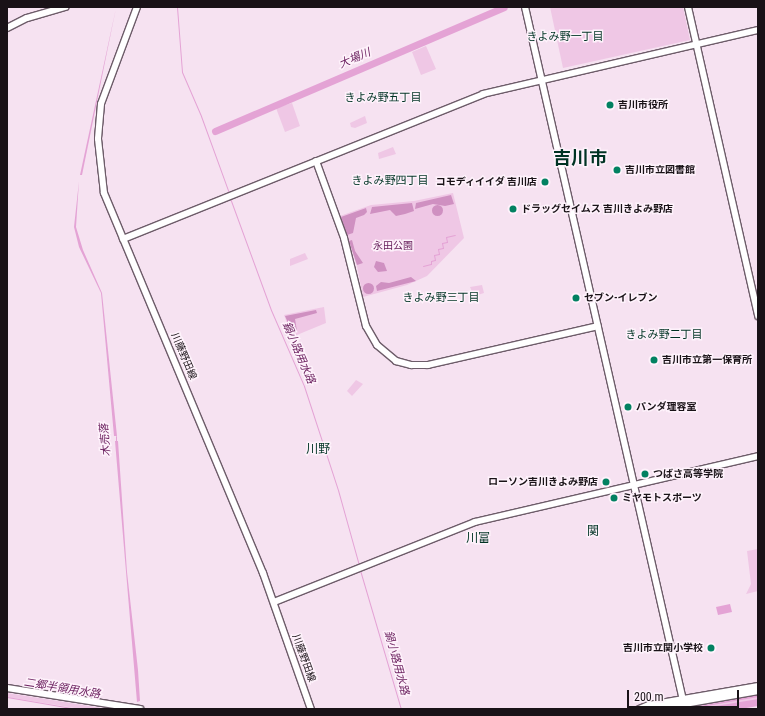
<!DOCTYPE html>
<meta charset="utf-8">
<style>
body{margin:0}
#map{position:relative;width:765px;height:716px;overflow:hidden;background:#f6e2f1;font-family:"Roboto Condensed","Noto Sans JP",sans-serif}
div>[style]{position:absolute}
.green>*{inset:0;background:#efc7e5}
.forest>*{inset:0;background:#cf90c1}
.round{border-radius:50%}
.water>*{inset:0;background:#e4a3d5}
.stream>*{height:1px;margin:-0.5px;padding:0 0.5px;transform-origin:0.5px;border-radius:0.5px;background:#e4a3d5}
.river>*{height:7px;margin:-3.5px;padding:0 3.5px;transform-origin:3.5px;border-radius:3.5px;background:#e4a3d5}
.roads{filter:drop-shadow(1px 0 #6d5c69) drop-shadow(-1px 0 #6d5c69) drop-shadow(0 1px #6d5c69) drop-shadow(0 -1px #6d5c69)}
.secondary>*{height:6px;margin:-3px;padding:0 3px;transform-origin:3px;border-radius:3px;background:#fff}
.dots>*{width:11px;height:11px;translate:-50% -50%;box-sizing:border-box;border:2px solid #fef2fb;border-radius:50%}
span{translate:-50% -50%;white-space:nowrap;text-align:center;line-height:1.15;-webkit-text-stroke:3px #fef2fb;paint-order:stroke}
.poi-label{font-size:10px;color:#191217;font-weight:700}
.left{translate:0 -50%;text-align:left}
.right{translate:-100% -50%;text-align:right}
.park-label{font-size:10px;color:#621756}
.street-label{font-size:10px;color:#191217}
.neighbourhood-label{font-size:11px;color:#003324}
.water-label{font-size:11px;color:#6e2462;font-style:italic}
.quarter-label{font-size:12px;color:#003324}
.town-label{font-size:18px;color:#003324;font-weight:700}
.frame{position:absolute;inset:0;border:8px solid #191217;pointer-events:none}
.scale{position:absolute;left:627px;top:690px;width:112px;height:18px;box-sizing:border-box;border:2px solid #191217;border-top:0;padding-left:5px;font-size:12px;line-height:14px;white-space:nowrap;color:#191217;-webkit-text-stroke:3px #fef2fb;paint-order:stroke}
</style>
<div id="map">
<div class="green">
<div style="clip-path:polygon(550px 7px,683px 7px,690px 40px,563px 68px)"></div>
<div style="clip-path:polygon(426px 46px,436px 69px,421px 75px,412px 52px)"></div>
<div style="clip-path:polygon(292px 103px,300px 126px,285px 132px,276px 108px)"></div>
<div style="clip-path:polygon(365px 116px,367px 123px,355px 128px,351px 127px,350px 123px)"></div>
<div style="clip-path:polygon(393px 147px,396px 154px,379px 159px,378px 153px)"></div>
<div style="clip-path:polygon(453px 193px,464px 238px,427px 276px,407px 285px,363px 297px,357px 266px,340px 216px,371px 205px,414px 201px)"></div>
<div style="clip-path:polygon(305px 253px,308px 259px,290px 266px,290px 259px)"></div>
<div style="clip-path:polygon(482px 285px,484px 293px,474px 296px,470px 287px)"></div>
<div style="clip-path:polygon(324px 307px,326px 323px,292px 337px,284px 315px)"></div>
<div style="clip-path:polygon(356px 380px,363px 384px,352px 396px,347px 391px)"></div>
<div style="clip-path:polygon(758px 549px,758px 591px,746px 594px,751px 584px,747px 551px)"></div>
<div style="clip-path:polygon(7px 693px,52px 700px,107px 709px,81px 709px,7px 697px)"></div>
<div style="clip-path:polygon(758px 694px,758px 704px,727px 709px,690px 709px,689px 706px)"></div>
</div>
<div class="forest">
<div style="clip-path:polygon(451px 195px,454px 204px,445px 206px,433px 204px,415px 209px,416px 203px)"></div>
<div style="clip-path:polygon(412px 203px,414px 211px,405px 214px,396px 216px,390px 210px,370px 214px,372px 207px)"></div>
<div class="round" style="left:431.5px;top:204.5px;width:11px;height:11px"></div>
<div style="clip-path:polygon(366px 208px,367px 212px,364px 215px,356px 218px,353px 233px,347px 235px,341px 217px)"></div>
<div style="clip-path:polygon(352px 240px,355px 251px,363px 263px,357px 265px,349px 241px)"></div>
<div style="clip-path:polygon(376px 261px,384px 263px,387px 271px,378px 272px,374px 267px)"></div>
<div style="clip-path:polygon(411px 277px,416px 281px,377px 291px,376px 286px,381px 282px,389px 283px)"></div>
<div class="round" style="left:362.5px;top:282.5px;width:11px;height:11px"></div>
<div style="clip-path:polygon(316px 310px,317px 313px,295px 319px,297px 331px,293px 334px,285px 316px)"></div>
</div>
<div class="water">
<div style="clip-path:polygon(116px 8px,82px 175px,80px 175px)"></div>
<div style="clip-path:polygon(79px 181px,76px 227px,83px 250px,102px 293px,117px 436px,114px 436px,101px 293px,79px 247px,74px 227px)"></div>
<div style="clip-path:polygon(115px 441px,118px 441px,127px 572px,138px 670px,140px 701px,137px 702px)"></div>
<div style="clip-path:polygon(730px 604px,732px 612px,718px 615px,716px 607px)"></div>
<div style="clip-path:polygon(7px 691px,69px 701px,69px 702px)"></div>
<div style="clip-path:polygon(758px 695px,758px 697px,690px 709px,690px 708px)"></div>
</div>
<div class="stream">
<div style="left:177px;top:7px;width:65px;rotate:85.6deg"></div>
<div style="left:182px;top:72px;width:48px;rotate:66.6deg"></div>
<div style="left:201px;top:116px;width:82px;rotate:70deg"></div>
<div style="left:230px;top:198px;width:119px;rotate:69.9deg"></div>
<div style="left:271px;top:310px;width:83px;rotate:66.5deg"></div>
<div style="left:304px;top:386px;width:109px;rotate:71.9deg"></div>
<div style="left:338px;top:490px;width:78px;rotate:74.4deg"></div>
<div style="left:423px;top:266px;width:8px;rotate:-14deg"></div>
<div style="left:431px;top:264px;width:3px;rotate:-90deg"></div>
<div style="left:431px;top:261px;width:4px;rotate:-14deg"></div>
<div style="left:435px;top:260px;width:5px;rotate:-101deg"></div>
<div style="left:434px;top:255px;width:5px;rotate:-11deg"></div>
<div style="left:439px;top:254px;width:5px;rotate:-101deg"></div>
<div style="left:438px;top:249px;width:5px;rotate:-11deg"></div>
<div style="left:443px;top:248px;width:5px;rotate:-101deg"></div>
<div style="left:442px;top:243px;width:5px;rotate:-11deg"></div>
<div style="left:447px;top:242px;width:5px;rotate:-101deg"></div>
<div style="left:446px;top:237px;width:9px;rotate:-13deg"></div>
<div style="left:116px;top:436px;width:7px;rotate:90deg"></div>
<div style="left:360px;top:570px;width:145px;rotate:73.6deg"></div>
<div style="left:7px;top:697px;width:71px;rotate:9.7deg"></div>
</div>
<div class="river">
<div style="left:215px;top:131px;width:314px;rotate:-23.2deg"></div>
<div style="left:716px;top:709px;width:43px;rotate:-9.5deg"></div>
</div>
<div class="roads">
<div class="secondary">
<div style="left:137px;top:7px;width:103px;rotate:110.4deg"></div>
<div style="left:101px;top:104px;width:35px;rotate:95deg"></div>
<div style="left:98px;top:139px;width:54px;rotate:83.7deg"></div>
<div style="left:104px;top:193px;width:412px;rotate:67.3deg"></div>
<div style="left:263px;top:573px;width:144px;rotate:70.6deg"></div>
<div style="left:525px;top:7px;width:720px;rotate:77.16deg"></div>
<div style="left:688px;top:7px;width:317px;rotate:77.2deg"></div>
<div style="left:7px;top:28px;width:22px;rotate:-27deg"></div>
<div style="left:27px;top:18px;width:40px;rotate:-16deg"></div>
<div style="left:316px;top:161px;width:82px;rotate:70deg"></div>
<div style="left:344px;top:238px;width:91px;rotate:76deg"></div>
<div style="left:366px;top:326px;width:22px;rotate:60deg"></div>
<div style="left:377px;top:345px;width:25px;rotate:40deg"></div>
<div style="left:396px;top:361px;width:16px;rotate:15deg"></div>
<div style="left:411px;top:365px;width:17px"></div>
<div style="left:428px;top:365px;width:174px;rotate:-12.9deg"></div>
<div style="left:123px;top:239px;width:388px;rotate:-21.9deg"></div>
<div style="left:483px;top:94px;width:282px;rotate:-13.1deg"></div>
<div style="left:274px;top:602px;width:216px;rotate:-21.7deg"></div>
<div style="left:475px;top:522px;width:291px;rotate:-13.1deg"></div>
<div style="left:7px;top:688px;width:135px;rotate:9deg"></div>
<div style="left:639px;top:709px;width:11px;rotate:-22deg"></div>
<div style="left:649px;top:705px;width:111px;rotate:-9.9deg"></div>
<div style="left:656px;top:709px;width:104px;rotate:-10deg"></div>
</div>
</div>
<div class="dots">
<div style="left:610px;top:105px;background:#028161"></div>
<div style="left:617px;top:170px;background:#028161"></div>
<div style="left:545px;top:182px;background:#028161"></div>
<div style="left:513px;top:209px;background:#028161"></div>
<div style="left:576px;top:298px;background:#028161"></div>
<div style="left:654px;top:360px;background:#028161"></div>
<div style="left:628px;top:407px;background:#028161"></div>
<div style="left:645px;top:474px;background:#028161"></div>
<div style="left:606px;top:482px;background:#028161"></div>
<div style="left:614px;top:498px;background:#028161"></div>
<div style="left:711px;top:648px;background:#028161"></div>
</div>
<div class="poi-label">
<span class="left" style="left:618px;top:105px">吉川市役所</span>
<span class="left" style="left:625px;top:170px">吉川市立図書館</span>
<span class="right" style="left:537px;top:182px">コモディイイダ 吉川店</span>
<span class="left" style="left:521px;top:209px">ドラッグセイムス 吉川きよみ野店</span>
<span class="left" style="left:584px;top:298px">セブン-イレブン</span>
<span class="left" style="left:662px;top:360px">吉川市立第一保育所</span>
<span class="left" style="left:636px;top:407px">パンダ理容室</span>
<span class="left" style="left:653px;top:474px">つばさ高等学院</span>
<span class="right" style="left:598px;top:482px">ローソン吉川きよみ野店</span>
<span class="left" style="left:622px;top:498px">ミヤモトスポーツ</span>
<span class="right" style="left:703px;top:648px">吉川市立関小学校</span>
</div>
<div class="park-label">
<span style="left:393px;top:246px">永田公園</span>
</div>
<div class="street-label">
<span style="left:184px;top:356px;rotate:67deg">川藤野田線</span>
<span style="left:304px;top:658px;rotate:70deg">川藤野田線</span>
</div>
<div class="neighbourhood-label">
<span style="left:565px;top:37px">きよみ野一丁目</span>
<span style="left:383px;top:98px">きよみ野五丁目</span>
<span style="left:390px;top:181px">きよみ野四丁目</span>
<span style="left:441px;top:298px">きよみ野三丁目</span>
<span style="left:664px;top:335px">きよみ野二丁目</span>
</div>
<div class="water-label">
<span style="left:355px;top:59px;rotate:-23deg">大場川</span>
<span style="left:298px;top:353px;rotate:67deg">鍋小路用水路</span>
<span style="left:106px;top:440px;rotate:-95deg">木売落</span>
<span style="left:396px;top:663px;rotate:75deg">鍋小路用水路</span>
<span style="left:62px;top:689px;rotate:9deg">二郷半領用水路</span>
</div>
<div class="quarter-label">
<span style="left:318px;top:450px">川野</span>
<span style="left:593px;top:532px">関</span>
<span style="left:478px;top:539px">川富</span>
</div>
<div class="town-label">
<span style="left:580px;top:158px">吉川市</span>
</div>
<div class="frame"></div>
<div class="scale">200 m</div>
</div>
